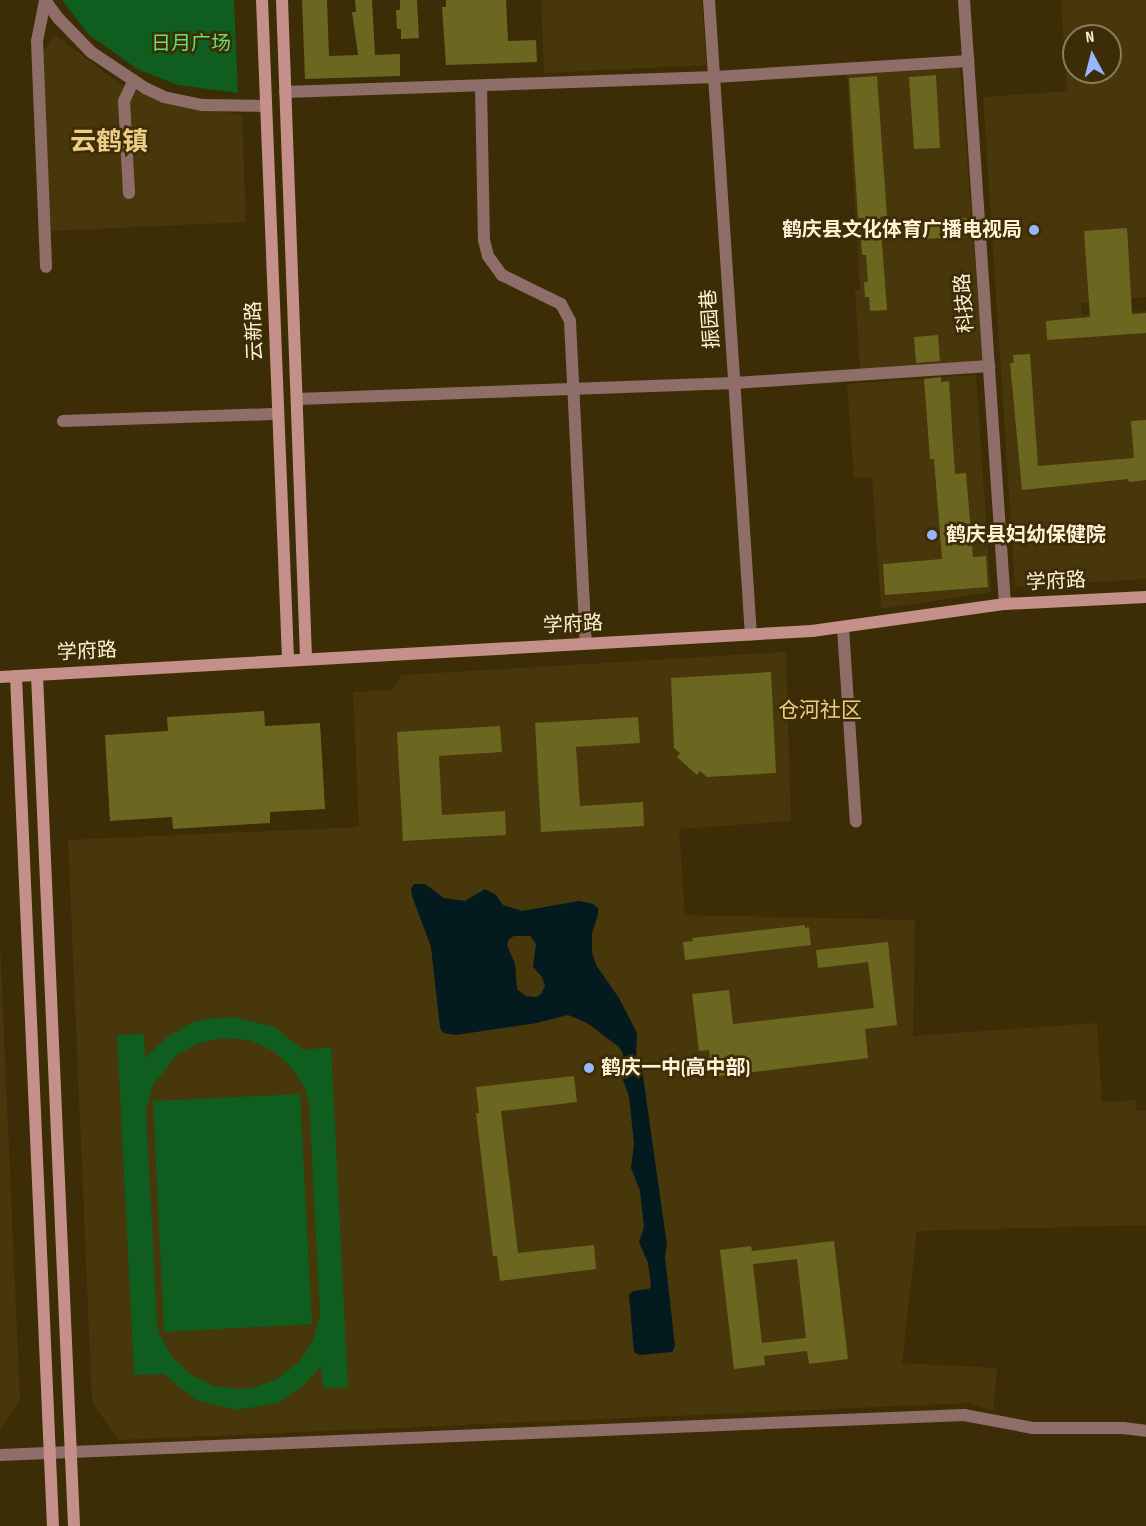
<!DOCTYPE html>
<meta charset="utf-8">
<style>
body{margin:0}
#map{position:relative;width:1146px;height:1526px;overflow:hidden;background:#3c2d06;font-family:"Sofia Sans Condensed","Noto Sans SC",sans-serif}
div>[style]{position:absolute}
.built>*{inset:0;background:#48370a}
.green>*{inset:0;background:#0f5d1f}
.water>*{inset:0;background:#031b1e}
.building>*{inset:0;background:#6b6720}
.street>*{height:12px;margin:-6px;padding:0 6px;transform-origin:6px;border-radius:6px;background:#8f6e6a}
.secondary>*{height:12px;margin:-6px;padding:0 6px;transform-origin:6px;border-radius:6px;background:#c5908a}
.dots>*{width:16px;height:16px;translate:-50% -50%;box-sizing:border-box;border:3px solid #3c2d06;border-radius:50%}
span{translate:-50% -50%;white-space:nowrap;text-align:center;line-height:1.15;-webkit-text-stroke:5px #3c2d06;paint-order:stroke}
.park-label{font-size:20px;color:#66df74}
.poi-label{font-size:20px;color:#fff2d7;font-weight:700}
.right{translate:-100% -50%;text-align:right}
.left{translate:0 -50%;text-align:left}
.street-label{font-size:20px;color:#fff2d7}
.neighbourhood-label{font-size:21px;color:#edcd88}
.district-label{font-size:26px;color:#edcd88;font-weight:700}
.north{position:absolute;left:1062px;top:24px;width:60px;height:60px;box-sizing:border-box;background:#3c2d06;border:2px solid #8a7c5a;border-radius:50%;rotate:353deg;font-size:16px;font-weight:700;line-height:24px;text-align:center;color:#fff2d7}
.north::after{content:'';display:block;margin:auto;width:21px;height:27px;background:#97b6fd;clip-path:polygon(50% 0,100% 100%,50% 72%,0 100%)}
</style>
<div id="map">
<div class="built">
<div style="clip-path:polygon(541px 0,702px 0,706px 65px,544px 73px)"></div>
<div style="clip-path:polygon(evenodd,1061px 0,1146px 0,1146px 297px,1081px 303px,1082px 315px,1146px 311px,1146px 579px,1015px 587px,983px 97px,1067px 91px,1061px 0,1074px 36px,1110px 36px,1110px 72px,1074px 72px,1074px 36px)"></div>
<div style="clip-path:polygon(55px 35px,122px 85px,160px 101px,242px 115px,246px 222px,50px 231px,42px 53px)"></div>
<div style="clip-path:polygon(960px 68px,983px 362px,860px 370px,855px 290px,860px 290px,847px 75px)"></div>
<div style="clip-path:polygon(976px 375px,991px 592px,881px 609px,872px 477px,854px 478px,847px 384px)"></div>
<div style="clip-path:polygon(786px 652px,791px 821px,679px 829px,685px 915px,915px 920px,913px 1036px,1097px 1023px,1102px 1102px,1135px 1100px,1136px 1111px,1146px 1111px,1146px 1225px,917px 1231px,902px 1363px,997px 1368px,993px 1411px,970px 1403px,118px 1440px,92px 1402px,68px 840px,359px 827px,353px 692px,392px 690px,402px 675px)"></div>
<div style="clip-path:polygon(0 942px,20px 1400px,0 1430px)"></div>
</div>
<div class="green">
<div style="clip-path:polygon(62px 0,234px 0,238px 93px,178px 85px,139px 70px,89px 35px)"></div>
<div style="clip-path:polygon(evenodd,235px 1017px,274px 1027px,304px 1050px,331px 1047px,348px 1387px,323px 1388px,321px 1366px,302px 1387px,278px 1403px,236px 1410px,196px 1400px,163px 1374px,134px 1375px,117px 1035px,144px 1034px,145px 1058px,166px 1038px,191px 1023px,206px 1019px,235px 1017px,224px 1038px,250px 1040px,273px 1051px,292px 1068px,305px 1089px,309px 1102px,320px 1314px,313px 1340px,299px 1362px,277px 1379px,252px 1388px,239px 1389px,214px 1386px,191px 1375px,172px 1357px,160px 1335px,157px 1323px,146px 1110px,153px 1085px,177px 1055px,199px 1043px,224px 1038px)"></div>
<div style="clip-path:polygon(300px 1094px,312px 1324px,164px 1332px,153px 1101px)"></div>
</div>
<div class="water">
<div style="clip-path:polygon(evenodd,414px 884px,425px 884px,444px 898px,465px 901px,485px 889px,496px 895px,503px 905px,522px 911px,579px 901px,593px 904px,598px 908px,598px 915px,592px 933px,592px 952px,596px 965px,619px 998px,637px 1033px,636px 1059px,642px 1069px,667px 1245px,665px 1257px,675px 1346px,672px 1352px,639px 1355px,634px 1352px,629px 1295px,633px 1291px,649px 1289px,651px 1286px,648px 1263px,639px 1242px,644px 1227px,640px 1191px,631px 1168px,634px 1144px,629px 1096px,621px 1075px,623px 1054px,619px 1047px,587px 1023px,568px 1015px,537px 1023px,456px 1035px,443px 1033px,440px 1028px,431px 947px,412px 896px,411px 889px,414px 884px,514px 936px,530px 936px,536px 944px,533px 967px,542px 977px,545px 986px,541px 994px,536px 997px,526px 996px,517px 989px,515px 964px,507px 945px,509px 939px,514px 936px)"></div>
</div>
<div class="building">
<div style="clip-path:polygon(302px 0,327px 0,329px 56px,358px 55px,352px 12px,356px 12px,355px 0,372px 0,375px 55px,400px 54px,400px 76px,305px 79px)"></div>
<div style="clip-path:polygon(400px 0,417px 0,419px 38px,401px 39px,401px 29px,397px 29px,396px 10px,400px 10px)"></div>
<div style="clip-path:polygon(446px 0,506px 0,508px 41px,536px 40px,537px 62px,446px 65px,442px 7px,446px 7px)"></div>
<div style="clip-path:polygon(936px 75px,940px 148px,914px 149px,909px 77px)"></div>
<div style="clip-path:polygon(877px 76px,887px 216px,880px 217px,887px 310px,870px 311px,869px 297px,865px 297px,864px 282px,868px 282px,866px 255px,862px 255px,861px 240px,865px 240px,864px 218px,858px 218px,849px 78px)"></div>
<div style="clip-path:polygon(967px 218px,969px 236px,923px 239px,922px 221px)"></div>
<div style="clip-path:polygon(1127px 228px,1132px 314px,1146px 313px,1146px 333px,1047px 340px,1046px 321px,1090px 317px,1084px 231px)"></div>
<div style="clip-path:polygon(938px 335px,940px 361px,916px 363px,914px 337px)"></div>
<div style="clip-path:polygon(1030px 354px,1038px 466px,1134px 458px,1131px 421px,1146px 420px,1146px 480px,1129px 482px,1128px 479px,1022px 490px,1010px 363px,1014px 363px,1013px 355px)"></div>
<div style="clip-path:polygon(941px 377px,941px 382px,949px 381px,955px 474px,966px 473px,973px 557px,986px 556px,988px 587px,885px 595px,883px 564px,942px 559px,934px 459px,930px 459px,924px 379px)"></div>
<div style="clip-path:polygon(771px 672px,776px 773px,707px 777px,700px 771px,697px 775px,677px 757px,680px 753px,674px 748px,671px 678px)"></div>
<div style="clip-path:polygon(264px 711px,265px 726px,320px 723px,325px 809px,270px 812px,270px 823px,173px 829px,172px 817px,110px 821px,105px 735px,168px 731px,167px 717px)"></div>
<div style="clip-path:polygon(638px 717px,640px 743px,576px 747px,580px 806px,643px 802px,644px 826px,541px 832px,535px 723px)"></div>
<div style="clip-path:polygon(500px 726px,502px 752px,439px 756px,442px 815px,505px 811px,506px 835px,403px 841px,397px 732px)"></div>
<div style="clip-path:polygon(805px 925px,805px 928px,809px 927px,811px 945px,685px 960px,683px 942px,693px 941px,692px 938px)"></div>
<div style="clip-path:polygon(888px 942px,897px 1025px,865px 1029px,868px 1058px,712px 1077px,709px 1050px,699px 1051px,692px 994px,729px 990px,733px 1024px,874px 1008px,868px 962px,818px 968px,816px 950px)"></div>
<div style="clip-path:polygon(574px 1076px,577px 1102px,501px 1111px,518px 1253px,594px 1245px,596px 1269px,500px 1281px,497px 1256px,493px 1256px,476px 1113px,479px 1113px,476px 1087px)"></div>
<div style="clip-path:polygon(evenodd,834px 1241px,848px 1359px,809px 1364px,807px 1351px,764px 1356px,765px 1365px,734px 1369px,720px 1250px,751px 1246px,752px 1251px,834px 1241px,797px 1259px,806px 1338px,762px 1343px,753px 1264px,797px 1259px)"></div>
</div>
<div class="street">
<div style="left:45px;top:0;width:24px;rotate:54deg"></div>
<div style="left:59px;top:19px;width:46px;rotate:45.9deg"></div>
<div style="left:91px;top:52px;width:65px;rotate:33.7deg"></div>
<div style="left:145px;top:88px;width:21px;rotate:25deg"></div>
<div style="left:164px;top:97px;width:39px;rotate:12deg"></div>
<div style="left:202px;top:105px;width:64px;rotate:0.9deg"></div>
<div style="left:709px;top:0;width:636px;rotate:86.22deg"></div>
<div style="left:964px;top:0;width:605px;rotate:86.12deg"></div>
<div style="left:45px;top:1px;width:41px;rotate:101.3deg"></div>
<div style="left:37px;top:41px;width:226px;rotate:87.7deg"></div>
<div style="left:481px;top:86px;width:154px;rotate:88.9deg"></div>
<div style="left:484px;top:240px;width:16px;rotate:76deg"></div>
<div style="left:488px;top:256px;width:24px;rotate:54deg"></div>
<div style="left:502px;top:275px;width:66px;rotate:26.2deg"></div>
<div style="left:561px;top:304px;width:19px;rotate:62deg"></div>
<div style="left:570px;top:321px;width:323px;rotate:87.2deg"></div>
<div style="left:285px;top:92px;width:430px;rotate:-2deg"></div>
<div style="left:715px;top:77px;width:254px;rotate:-3.6deg"></div>
<div style="left:129px;top:193px;width:92px;rotate:-93.1deg"></div>
<div style="left:124px;top:101px;width:21px;rotate:-65deg"></div>
<div style="left:297px;top:399px;width:438px;rotate:-2.1deg"></div>
<div style="left:735px;top:383px;width:255px;rotate:-3.8deg"></div>
<div style="left:63px;top:421px;width:215px;rotate:-1.9deg"></div>
<div style="left:843px;top:628px;width:194px;rotate:86.2deg"></div>
<div style="left:0;top:1455px;width:965px;rotate:-2.38deg"></div>
<div style="left:964px;top:1415px;width:70px;rotate:10.7deg"></div>
<div style="left:1033px;top:1428px;width:90px"></div>
<div style="left:1123px;top:1428px;width:23px;rotate:7deg"></div>
</div>
<div class="secondary">
<div style="left:262px;top:0;width:661px;rotate:87.74deg"></div>
<div style="left:282px;top:0;width:659px;rotate:87.91deg"></div>
<div style="left:37px;top:675px;width:852px;rotate:87.51deg"></div>
<div style="left:16px;top:676px;width:851px;rotate:87.51deg"></div>
<div style="left:0;top:677px;width:813px;rotate:-3.24deg"></div>
<div style="left:812px;top:631px;width:195px;rotate:-8deg"></div>
<div style="left:1005px;top:604px;width:141px;rotate:-2.8deg"></div>
</div>
<div class="dots">
<div style="left:1034px;top:230px;background:#97b6fd"></div>
<div style="left:932px;top:535px;background:#97b6fd"></div>
<div style="left:589px;top:1068px;background:#97b6fd"></div>
</div>
<div class="park-label">
<span style="left:191px;top:44px">日月广场</span>
</div>
<div class="poi-label">
<span class="right" style="left:1022px;top:230px">鹤庆县文化体育广播电视局</span>
<span class="left" style="left:946px;top:535px">鹤庆县妇幼保健院</span>
<span class="left" style="left:601px;top:1068px">鹤庆一中(高中部)</span>
</div>
<div class="street-label">
<span style="left:965px;top:303px;rotate:-94deg">科技路</span>
<span style="left:711px;top:319px;rotate:-94deg">振园巷</span>
<span style="left:255px;top:331px;rotate:-92deg">云新路</span>
<span style="left:1056px;top:582px;rotate:-3deg">学府路</span>
<span style="left:573px;top:625px;rotate:-3deg">学府路</span>
<span style="left:87px;top:652px;rotate:-3deg">学府路</span>
</div>
<div class="neighbourhood-label">
<span style="left:820px;top:711px">仓河社区</span>
</div>
<div class="district-label">
<span style="left:109px;top:143px">云鹤镇</span>
</div>
<div class="north">N</div>
</div>
